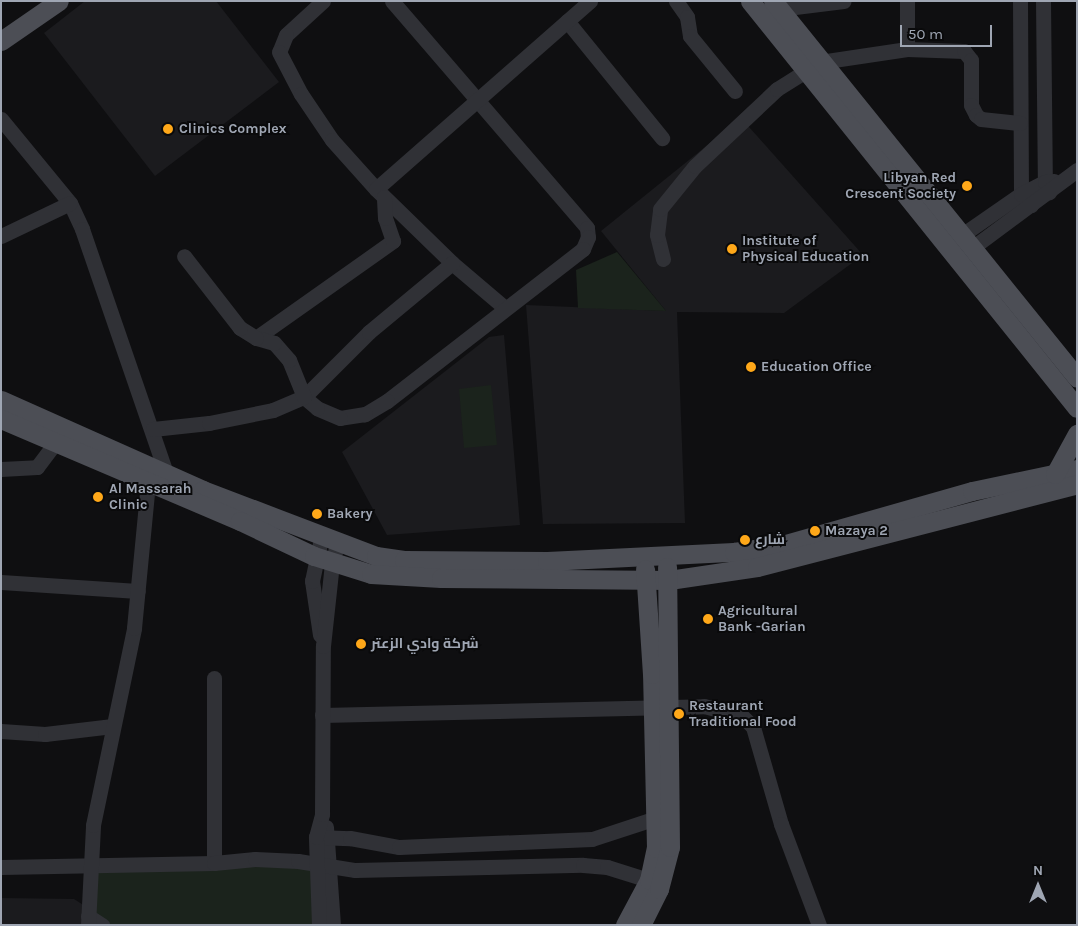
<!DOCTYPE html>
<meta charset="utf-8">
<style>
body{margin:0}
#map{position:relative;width:1078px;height:926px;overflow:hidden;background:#0f0f11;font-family:Karla,Cairo,sans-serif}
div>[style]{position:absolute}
.built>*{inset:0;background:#1b1b1e}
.green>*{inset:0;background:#1b231c}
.minor>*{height:15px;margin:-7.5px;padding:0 7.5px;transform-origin:7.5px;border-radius:7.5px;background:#303136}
.major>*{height:19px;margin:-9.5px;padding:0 9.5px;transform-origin:9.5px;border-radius:9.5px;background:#4c4e55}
.dots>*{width:14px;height:14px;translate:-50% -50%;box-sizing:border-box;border:2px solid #0a0a0b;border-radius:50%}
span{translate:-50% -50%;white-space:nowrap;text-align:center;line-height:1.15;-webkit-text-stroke:4px #0a0a0b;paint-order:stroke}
.poi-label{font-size:14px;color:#9fa6b3;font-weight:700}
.left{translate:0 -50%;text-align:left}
.right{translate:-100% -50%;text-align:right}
.frame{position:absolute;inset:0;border:2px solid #9fa6b3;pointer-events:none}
.north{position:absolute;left:1013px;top:861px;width:50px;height:50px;-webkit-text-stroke:4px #0a0a0b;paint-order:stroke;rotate:0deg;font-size:14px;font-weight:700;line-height:20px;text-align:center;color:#9fa6b3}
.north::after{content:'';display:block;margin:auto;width:18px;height:22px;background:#9fa6b3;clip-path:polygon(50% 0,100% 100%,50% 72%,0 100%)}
.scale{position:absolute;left:900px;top:25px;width:92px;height:22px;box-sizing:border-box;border:2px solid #9fa6b3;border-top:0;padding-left:6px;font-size:15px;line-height:18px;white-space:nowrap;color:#9fa6b3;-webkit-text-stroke:4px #0a0a0b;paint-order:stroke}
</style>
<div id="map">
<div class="built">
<div style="clip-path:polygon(85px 1px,216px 1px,279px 82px,155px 176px,44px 33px)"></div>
<div style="clip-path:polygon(741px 118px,863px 255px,784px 313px,677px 312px,685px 523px,543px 524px,526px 305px,666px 311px,601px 231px)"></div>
<div style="clip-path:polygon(504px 335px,520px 525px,387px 535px,342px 452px,489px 337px)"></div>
<div style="clip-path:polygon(1px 898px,74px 899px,88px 908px,88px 925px,1px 925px)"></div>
</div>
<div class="green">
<div style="clip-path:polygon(617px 252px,666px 311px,578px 308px,576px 270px)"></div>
<div style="clip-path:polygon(491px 385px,497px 445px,464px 448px,459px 389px)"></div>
<div style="clip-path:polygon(214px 864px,316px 866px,319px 925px,104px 925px,90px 916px,92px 868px)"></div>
</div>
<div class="minor">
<div style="left:323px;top:1px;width:50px;rotate:137.4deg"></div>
<div style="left:286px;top:35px;width:18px;rotate:112deg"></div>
<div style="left:279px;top:52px;width:47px;rotate:62.4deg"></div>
<div style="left:301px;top:94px;width:55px;rotate:56deg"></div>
<div style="left:332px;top:140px;width:66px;rotate:48.1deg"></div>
<div style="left:376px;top:189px;width:106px;rotate:44.2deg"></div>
<div style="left:452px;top:263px;width:70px;rotate:40.3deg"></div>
<div style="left:392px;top:1px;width:299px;rotate:49.3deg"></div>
<div style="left:587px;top:228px;width:9px;rotate:84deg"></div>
<div style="left:588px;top:237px;width:13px;rotate:113deg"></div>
<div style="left:583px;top:249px;width:248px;rotate:142.2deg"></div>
<div style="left:387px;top:401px;width:26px;rotate:149deg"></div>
<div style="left:365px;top:414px;width:25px;rotate:171deg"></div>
<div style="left:340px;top:418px;width:25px;rotate:-157deg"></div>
<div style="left:317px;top:408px;width:17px;rotate:-140deg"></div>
<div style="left:304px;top:397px;width:92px;rotate:-45deg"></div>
<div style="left:369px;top:332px;width:108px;rotate:-39.7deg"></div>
<div style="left:676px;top:1px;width:19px;rotate:55deg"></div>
<div style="left:687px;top:17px;width:19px;rotate:81deg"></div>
<div style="left:690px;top:36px;width:71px;rotate:50.7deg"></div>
<div style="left:907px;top:1px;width:48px;rotate:90deg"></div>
<div style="left:1020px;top:1px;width:193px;rotate:89.7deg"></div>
<div style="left:1021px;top:194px;width:15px;rotate:48deg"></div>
<div style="left:1043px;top:1px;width:181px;rotate:89.4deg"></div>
<div style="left:1045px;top:182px;width:11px;rotate:68deg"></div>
<div style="left:779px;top:9px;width:65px;rotate:-7deg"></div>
<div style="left:567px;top:21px;width:151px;rotate:50.9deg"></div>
<div style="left:1px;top:119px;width:109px;rotate:50.6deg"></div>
<div style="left:70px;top:203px;width:29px;rotate:65deg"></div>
<div style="left:82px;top:229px;width:258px;rotate:71deg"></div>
<div style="left:376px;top:189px;width:285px;rotate:-41.3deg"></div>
<div style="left:962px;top:235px;width:72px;rotate:-34.8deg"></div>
<div style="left:1021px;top:194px;width:27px;rotate:-27deg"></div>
<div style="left:1045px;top:182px;width:9px;rotate:-6deg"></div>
<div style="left:1px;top:236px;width:76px;rotate:-25.6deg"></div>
<div style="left:972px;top:248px;width:131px;rotate:-36.6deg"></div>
<div style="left:663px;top:259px;width:25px;rotate:-104deg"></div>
<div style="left:657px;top:235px;width:26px;rotate:-83deg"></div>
<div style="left:660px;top:209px;width:55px;rotate:-50.9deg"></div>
<div style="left:695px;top:166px;width:112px;rotate:-43.2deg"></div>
<div style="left:777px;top:89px;width:51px;rotate:-32.1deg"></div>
<div style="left:820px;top:62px;width:88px;rotate:-8.5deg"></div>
<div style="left:907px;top:49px;width:57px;rotate:2deg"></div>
<div style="left:964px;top:51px;width:11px;rotate:52deg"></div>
<div style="left:971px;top:60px;width:45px;rotate:90deg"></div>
<div style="left:971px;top:105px;width:11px;rotate:63deg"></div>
<div style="left:976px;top:115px;width:6px;rotate:39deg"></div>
<div style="left:981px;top:119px;width:39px;rotate:6deg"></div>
<div style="left:256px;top:338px;width:168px;rotate:-35.3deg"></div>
<div style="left:393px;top:241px;width:24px;rotate:-109deg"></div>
<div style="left:385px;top:218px;width:21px;rotate:-93deg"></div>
<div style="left:153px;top:429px;width:56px;rotate:-6.1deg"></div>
<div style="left:209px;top:423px;width:65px;rotate:-11.5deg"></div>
<div style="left:273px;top:410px;width:34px;rotate:-23deg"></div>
<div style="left:304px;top:397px;width:40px;rotate:-112deg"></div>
<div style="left:289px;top:360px;width:23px;rotate:-131deg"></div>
<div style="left:274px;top:343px;width:19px;rotate:-164deg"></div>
<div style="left:256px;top:338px;width:19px;rotate:-148deg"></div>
<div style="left:240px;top:328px;width:91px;rotate:-127.9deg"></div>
<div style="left:1px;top:469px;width:36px;rotate:-3deg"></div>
<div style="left:37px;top:467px;width:31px;rotate:-53deg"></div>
<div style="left:1px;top:582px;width:137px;rotate:3.8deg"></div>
<div style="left:320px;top:635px;width:55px;rotate:-98.4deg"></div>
<div style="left:312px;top:581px;width:48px;rotate:-78deg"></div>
<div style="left:322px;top:715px;width:382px;rotate:-1.3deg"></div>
<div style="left:704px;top:706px;width:39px;rotate:15deg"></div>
<div style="left:742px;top:716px;width:16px;rotate:45deg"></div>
<div style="left:753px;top:727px;width:101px;rotate:73.9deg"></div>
<div style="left:781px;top:824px;width:108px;rotate:69.4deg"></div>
<div style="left:1px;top:731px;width:44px;rotate:3.9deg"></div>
<div style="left:45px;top:734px;width:68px;rotate:-6.7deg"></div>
<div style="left:326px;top:827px;width:98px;rotate:85.9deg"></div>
<div style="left:316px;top:837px;width:34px;rotate:2deg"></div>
<div style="left:350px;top:838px;width:50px;rotate:10.4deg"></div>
<div style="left:399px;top:847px;width:193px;rotate:-2.4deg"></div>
<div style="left:592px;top:839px;width:67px;rotate:-18.2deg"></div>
<div style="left:214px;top:863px;width:185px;rotate:-90deg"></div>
<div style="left:1px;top:867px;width:213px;rotate:-1.1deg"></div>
<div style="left:214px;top:863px;width:41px;rotate:-5.6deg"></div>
<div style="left:255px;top:859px;width:43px;rotate:2.7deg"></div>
<div style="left:298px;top:861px;width:58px;rotate:9deg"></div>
<div style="left:355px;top:870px;width:228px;rotate:-1.3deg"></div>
<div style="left:583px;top:865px;width:24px;rotate:5deg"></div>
<div style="left:607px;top:867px;width:53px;rotate:17.4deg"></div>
<div style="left:88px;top:916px;width:17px;rotate:33deg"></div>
<div style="left:88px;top:925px;width:100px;rotate:-87.1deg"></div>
<div style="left:93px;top:825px;width:201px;rotate:-78.2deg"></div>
<div style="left:134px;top:628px;width:146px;rotate:-84.5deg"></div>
<div style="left:319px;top:925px;width:88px;rotate:-92deg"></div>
<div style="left:316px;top:837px;width:24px;rotate:-75deg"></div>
<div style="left:322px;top:814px;width:168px;rotate:-89.7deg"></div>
<div style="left:323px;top:646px;width:83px;rotate:-83.8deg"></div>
<div style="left:332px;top:563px;width:23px;rotate:-75deg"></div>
</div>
<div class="major">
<div style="left:750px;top:1px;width:522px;rotate:51.22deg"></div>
<div style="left:773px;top:1px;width:484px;rotate:51.1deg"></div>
<div style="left:1px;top:41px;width:70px;rotate:-34.6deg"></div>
<div style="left:1px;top:400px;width:221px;rotate:24deg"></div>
<div style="left:203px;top:490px;width:185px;rotate:20.9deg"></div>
<div style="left:376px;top:556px;width:28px;rotate:8deg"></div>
<div style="left:404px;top:560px;width:143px;rotate:0.4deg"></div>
<div style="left:547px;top:561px;width:187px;rotate:-2.8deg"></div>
<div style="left:734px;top:552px;width:53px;rotate:-8.7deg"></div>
<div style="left:786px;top:544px;width:193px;rotate:-15.9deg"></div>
<div style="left:972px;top:491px;width:107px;rotate:-11.8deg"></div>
<div style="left:1px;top:419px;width:260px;rotate:23.1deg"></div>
<div style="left:240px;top:521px;width:82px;rotate:25.3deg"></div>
<div style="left:314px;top:556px;width:60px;rotate:17.5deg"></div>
<div style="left:371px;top:574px;width:70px;rotate:3.3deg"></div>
<div style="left:441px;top:578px;width:228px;rotate:0.5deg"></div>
<div style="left:669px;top:580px;width:89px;rotate:-8.4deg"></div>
<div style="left:757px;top:567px;width:331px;rotate:-14.5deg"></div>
<div style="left:1055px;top:474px;width:46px;rotate:-61.2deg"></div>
<div style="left:625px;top:925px;width:51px;rotate:-61.9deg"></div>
<div style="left:649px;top:880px;width:33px;rotate:-78deg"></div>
<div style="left:656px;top:848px;width:174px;rotate:-91.3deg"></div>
<div style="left:652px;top:674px;width:105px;rotate:-93.8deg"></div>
<div style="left:641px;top:925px;width:40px;rotate:-63.4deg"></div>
<div style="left:659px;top:889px;width:43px;rotate:-75.3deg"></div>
<div style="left:670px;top:847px;width:280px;rotate:-90.6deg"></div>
</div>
<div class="dots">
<div style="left:168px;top:129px;background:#ffa819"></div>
<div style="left:967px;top:186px;background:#ffa819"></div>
<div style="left:732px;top:249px;background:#ffa819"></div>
<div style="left:751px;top:367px;background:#ffa819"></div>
<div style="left:98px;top:497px;background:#ffa819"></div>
<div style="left:317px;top:514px;background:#ffa819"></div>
<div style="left:815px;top:531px;background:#ffa819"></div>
<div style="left:745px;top:540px;background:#ffa819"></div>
<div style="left:708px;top:619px;background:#ffa819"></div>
<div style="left:361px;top:644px;background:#ffa819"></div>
<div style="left:679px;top:714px;background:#ffa819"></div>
</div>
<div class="poi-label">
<span class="left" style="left:179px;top:129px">Clinics Complex</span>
<span class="right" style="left:956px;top:186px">Libyan Red<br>Crescent Society</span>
<span class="left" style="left:742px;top:249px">Institute of<br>Physical Education</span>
<span class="left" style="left:761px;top:367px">Education Office</span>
<span class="left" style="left:109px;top:497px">Al Massarah<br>Clinic</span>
<span class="left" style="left:327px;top:514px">Bakery</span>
<span class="left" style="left:825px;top:531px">Mazaya 2</span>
<span class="left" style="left:755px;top:540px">شارع</span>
<span class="left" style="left:718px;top:619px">Agricultural<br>Bank -Garian</span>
<span class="left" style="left:371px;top:644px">شركة وادي الزعتر</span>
<span class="left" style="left:689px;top:714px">Restaurant<br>Traditional Food</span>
</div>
<div class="frame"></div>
<div class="north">N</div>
<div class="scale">50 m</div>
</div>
